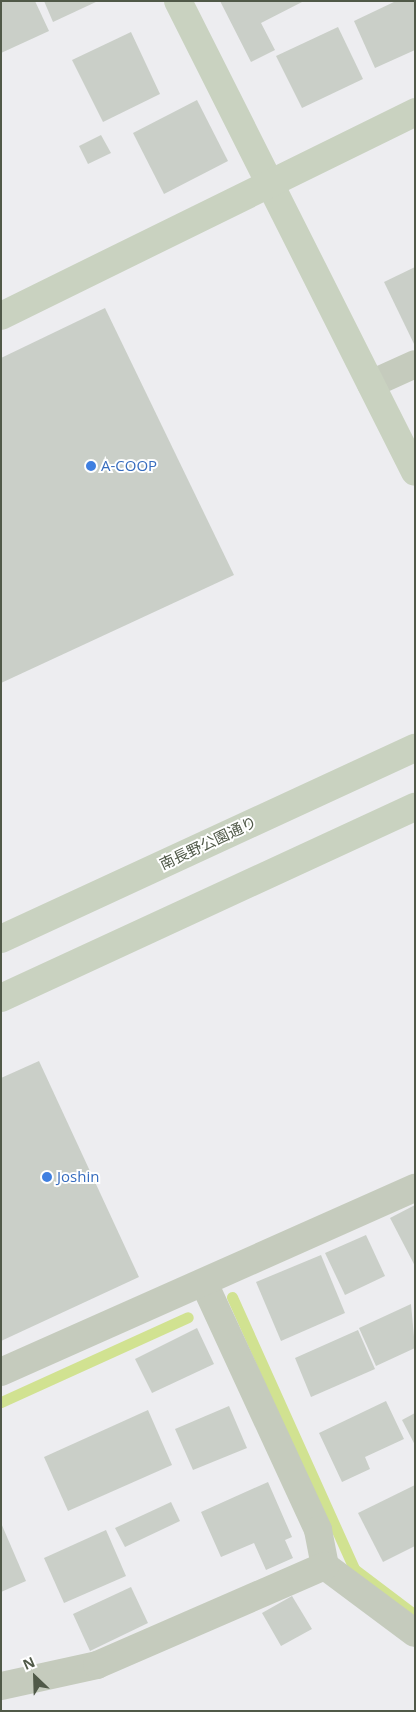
<!DOCTYPE html>
<meta charset="utf-8">
<style>
body{margin:0}
#map{position:relative;width:416px;height:1712px;overflow:hidden;background:#ededf0;font-family:"Open Sans","Noto Sans JP",sans-serif}
div>[style]{position:absolute}
.stream>*{height:11px;margin:-5.5px;padding:0 5.5px;transform-origin:5.5px;border-radius:5.5px;background:#d1e291}
.building>*{inset:0;background:#cacfc8}
.street>*{height:28px;margin:-14px;padding:0 14px;transform-origin:14px;border-radius:14px;background:#c5cbbd}
.secondary>*{height:28px;margin:-14px;padding:0 14px;transform-origin:14px;border-radius:14px;background:#c9d2c0}
.dots>*{width:14px;height:14px;translate:-50% -50%;box-sizing:border-box;border:2px solid #fff;border-radius:50%}
span{translate:-50% -50%;white-space:nowrap;text-align:center;line-height:1.15;-webkit-text-stroke:4px #fff;paint-order:stroke}
.shop-label{font-size:15px;color:#366cbe}
.left{translate:0 -50%;text-align:left}
.street-label{font-size:15px;color:#505948}
.frame{position:absolute;inset:0;border:2px solid #505948;pointer-events:none}
.north{position:absolute;left:10px;top:1652px;width:50px;height:50px;-webkit-text-stroke:4px #fff;paint-order:stroke;rotate:336deg;font-size:14px;font-weight:700;line-height:20px;text-align:center;color:#505948}
.north::after{content:'';display:block;margin:auto;width:18px;height:22px;background:#505948;clip-path:polygon(50% 0,100% 100%,50% 72%,0 100%)}
</style>
<div id="map">
<div class="stream">
<div style="left:232px;top:1297px;width:298px;rotate:65.8deg"></div>
<div style="left:354px;top:1569px;width:76px;rotate:37deg"></div>
<div style="left:1px;top:1402px;width:205px;rotate:-24.4deg"></div>
</div>
<div class="building">
<div style="clip-path:polygon(1px 1px,35px 1px,49px 31px,1px 53px)"></div>
<div style="clip-path:polygon(44px 1px,98px 1px,53px 22px)"></div>
<div style="clip-path:polygon(220px 1px,304px 1px,261px 23px,275px 50px,251px 62px)"></div>
<div style="clip-path:polygon(396px 1px,415px 1px,415px 50px,375px 68px,354px 21px)"></div>
<div style="clip-path:polygon(338px 27px,363px 79px,302px 108px,276px 56px)"></div>
<div style="clip-path:polygon(131px 32px,160px 94px,103px 122px,72px 60px)"></div>
<div style="clip-path:polygon(197px 100px,228px 161px,164px 194px,133px 133px)"></div>
<div style="clip-path:polygon(101px 135px,111px 153px,88px 164px,79px 146px)"></div>
<div style="clip-path:polygon(415px 267px,415px 346px,384px 282px)"></div>
<div style="clip-path:polygon(105px 308px,234px 575px,1px 683px,1px 358px)"></div>
<div style="clip-path:polygon(39px 1061px,139px 1277px,1px 1341px,1px 1078px)"></div>
<div style="clip-path:polygon(415px 1205px,415px 1266px,390px 1218px)"></div>
<div style="clip-path:polygon(366px 1235px,385px 1276px,345px 1295px,325px 1253px)"></div>
<div style="clip-path:polygon(321px 1255px,345px 1313px,281px 1341px,256px 1282px)"></div>
<div style="clip-path:polygon(411px 1304px,415px 1348px,376px 1366px,359px 1328px)"></div>
<div style="clip-path:polygon(197px 1328px,214px 1364px,152px 1393px,135px 1359px)"></div>
<div style="clip-path:polygon(358px 1330px,375px 1369px,311px 1397px,295px 1358px)"></div>
<div style="clip-path:polygon(386px 1401px,404px 1439px,365px 1457px,370px 1469px,342px 1482px,319px 1433px)"></div>
<div style="clip-path:polygon(229px 1406px,247px 1448px,193px 1470px,175px 1429px)"></div>
<div style="clip-path:polygon(148px 1410px,172px 1465px,68px 1511px,44px 1457px)"></div>
<div style="clip-path:polygon(415px 1413px,415px 1445px,402px 1420px)"></div>
<div style="clip-path:polygon(268px 1482px,292px 1537px,285px 1540px,293px 1558px,266px 1570px,254px 1543px,221px 1557px,201px 1512px)"></div>
<div style="clip-path:polygon(415px 1485px,415px 1546px,383px 1562px,358px 1513px)"></div>
<div style="clip-path:polygon(171px 1502px,180px 1521px,125px 1547px,115px 1528px)"></div>
<div style="clip-path:polygon(1px 1523px,26px 1581px,1px 1592px)"></div>
<div style="clip-path:polygon(106px 1530px,126px 1576px,64px 1603px,44px 1558px)"></div>
<div style="clip-path:polygon(131px 1587px,148px 1623px,90px 1651px,73px 1614px)"></div>
<div style="clip-path:polygon(292px 1596px,312px 1629px,281px 1646px,262px 1613px)"></div>
</div>
<div class="street">
<div style="left:371px;top:384px;width:48px;rotate:-24.4deg"></div>
<div style="left:204px;top:1283px;width:272px;rotate:65.2deg"></div>
<div style="left:318px;top:1530px;width:37px;rotate:79deg"></div>
<div style="left:325px;top:1566px;width:112px;rotate:36.7deg"></div>
<div style="left:1px;top:1372px;width:453px;rotate:-24deg"></div>
<div style="left:1px;top:1686px;width:98px;rotate:-12.3deg"></div>
<div style="left:97px;top:1665px;width:249px;rotate:-23.5deg"></div>
</div>
<div class="secondary">
<div style="left:178px;top:1px;width:527px;rotate:63.29deg"></div>
<div style="left:1px;top:316px;width:462px;rotate:-26.2deg"></div>
<div style="left:1px;top:939px;width:456px;rotate:-24.8deg"></div>
<div style="left:1px;top:998px;width:456px;rotate:-24.8deg"></div>
</div>
<div class="dots">
<div style="left:91px;top:466px;background:#3f7fe0"></div>
<div style="left:47px;top:1177px;background:#3f7fe0"></div>
</div>
<div class="shop-label">
<span class="left" style="left:101px;top:466px">A-COOP</span>
<span class="left" style="left:57px;top:1177px">Joshin</span>
</div>
<div class="street-label">
<span style="left:208px;top:843px;rotate:-25deg">南長野公園通り</span>
</div>
<div class="frame"></div>
<div class="north">N</div>
</div>
